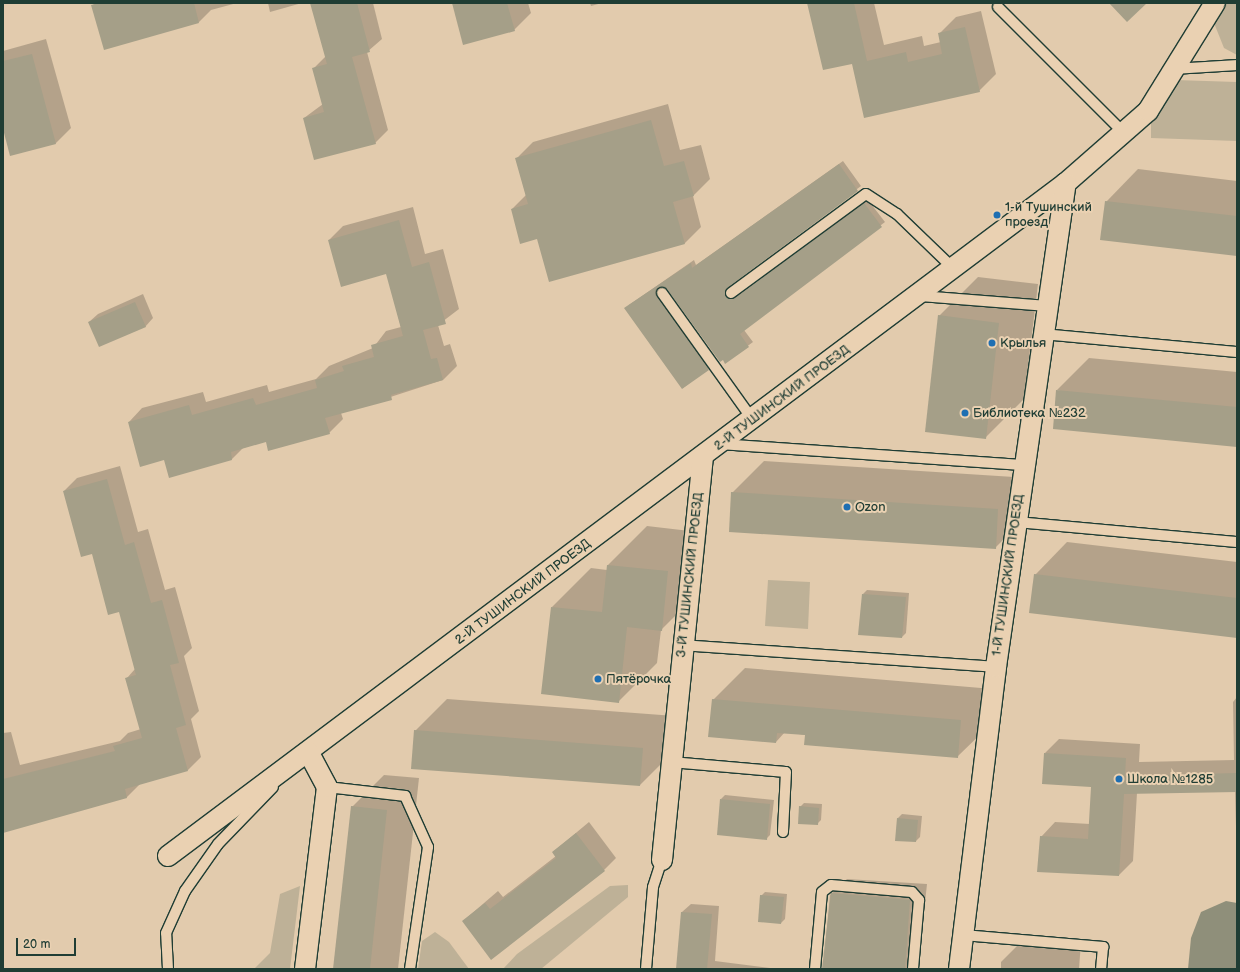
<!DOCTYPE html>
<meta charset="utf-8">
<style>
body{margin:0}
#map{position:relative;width:1240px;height:972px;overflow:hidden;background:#e2cbad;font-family:"Balsamiq Sans",sans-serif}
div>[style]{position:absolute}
.green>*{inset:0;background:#beb197}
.water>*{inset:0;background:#8f8f7a}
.shadow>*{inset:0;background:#0003}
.building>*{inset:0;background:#a59f88}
.roads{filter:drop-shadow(1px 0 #1f3d34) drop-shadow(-1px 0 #1f3d34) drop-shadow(0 1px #1f3d34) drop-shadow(0 -1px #1f3d34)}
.service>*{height:10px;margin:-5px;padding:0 5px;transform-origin:5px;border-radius:5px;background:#ead1b2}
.minor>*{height:20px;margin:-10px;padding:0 10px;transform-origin:10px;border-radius:10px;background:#ead1b2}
.dots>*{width:11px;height:11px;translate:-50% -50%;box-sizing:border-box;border:2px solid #ead1b2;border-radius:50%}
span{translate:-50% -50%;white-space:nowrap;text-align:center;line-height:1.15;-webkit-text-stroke:4px #ead1b2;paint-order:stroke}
.poi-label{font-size:13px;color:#1f3d34}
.left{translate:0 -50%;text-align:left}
.street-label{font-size:13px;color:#1f3d34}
.frame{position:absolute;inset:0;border:4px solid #1f3d34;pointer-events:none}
.scale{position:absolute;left:16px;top:938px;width:60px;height:18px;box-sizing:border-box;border:2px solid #1f3d34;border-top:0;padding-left:5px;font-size:12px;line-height:14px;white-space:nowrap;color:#1f3d34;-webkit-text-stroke:3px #ead1b2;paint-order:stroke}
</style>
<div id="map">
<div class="green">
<div style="clip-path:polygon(1227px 3px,1237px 3px,1237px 55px,1224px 48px,1214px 23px)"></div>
<div style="clip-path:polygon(1175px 80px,1237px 82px,1237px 141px,1151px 138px,1151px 116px)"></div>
<div style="clip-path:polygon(768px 580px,810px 582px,808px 629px,765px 626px)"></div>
<div style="clip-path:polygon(628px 885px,628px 897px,541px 969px,503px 969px,517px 954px,610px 886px)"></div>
<div style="clip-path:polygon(300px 886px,290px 969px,254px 969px,270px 953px,280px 894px)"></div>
<div style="clip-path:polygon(435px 932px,449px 942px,469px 969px,418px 969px,422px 941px)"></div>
</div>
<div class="water">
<div style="clip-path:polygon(1226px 901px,1237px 903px,1237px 969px,1188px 969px,1191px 938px,1201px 912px)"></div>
</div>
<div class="shadow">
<div style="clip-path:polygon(95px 3px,237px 3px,211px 10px,199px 22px,92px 6px)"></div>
<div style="clip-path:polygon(268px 3px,302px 3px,270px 12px)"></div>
<div style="clip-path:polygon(311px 3px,373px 3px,382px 39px,367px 52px,388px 130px,375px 143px,304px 118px,323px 104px,313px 69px,326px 56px)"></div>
<div style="clip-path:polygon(453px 3px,528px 3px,531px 13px,514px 30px)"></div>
<div style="clip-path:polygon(590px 3px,602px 3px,591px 6px)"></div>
<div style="clip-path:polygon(808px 3px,874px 3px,884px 45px,922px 36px,924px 46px,941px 42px,939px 34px,956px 17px,981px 11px,996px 74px,979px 91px,853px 62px)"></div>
<div style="clip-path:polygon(46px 39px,71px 128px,56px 143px,11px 155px,3px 125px,3px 51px)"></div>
<div style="clip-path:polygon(668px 104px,680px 150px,701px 145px,710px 179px,693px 196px,701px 227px,685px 243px,538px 238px,512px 209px,526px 195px,516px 159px,533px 142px)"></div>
<div style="clip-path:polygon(843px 161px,861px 186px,731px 284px,729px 293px,740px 295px,868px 200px,885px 222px,744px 330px,753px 342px,726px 362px,668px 288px,661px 287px,660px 292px,712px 365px,683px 388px,629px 305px,694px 260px,696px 265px)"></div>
<div style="clip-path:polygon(1138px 169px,1237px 181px,1237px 255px,1106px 202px)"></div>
<div style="clip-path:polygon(413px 207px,425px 254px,443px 249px,459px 309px,438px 325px,444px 346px,450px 344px,457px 366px,443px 380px,341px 413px,343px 419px,329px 433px,266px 441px,243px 448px,232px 459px,169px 476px,165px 459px,129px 422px,142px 408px,203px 392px,206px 402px,267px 385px,269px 392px,316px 379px,329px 366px,373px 348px,386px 331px,401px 327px,387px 273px,329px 240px,343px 226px)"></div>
<div style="clip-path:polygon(978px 277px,1038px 284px,1024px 399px,985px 438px,939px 316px)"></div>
<div style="clip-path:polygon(143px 294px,153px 318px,145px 327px,89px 322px,98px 314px)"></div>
<div style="clip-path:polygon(1089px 358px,1237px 372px,1237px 446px,1057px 390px)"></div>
<div style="clip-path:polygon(764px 461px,1030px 478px,1027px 516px,995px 548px,732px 493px)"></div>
<div style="clip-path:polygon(120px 466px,138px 532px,148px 529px,165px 590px,175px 587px,192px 648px,184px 656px,199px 711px,191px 719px,201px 757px,188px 770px,140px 784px,127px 797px,3px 832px,3px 733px,11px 732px,20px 765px,120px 741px,128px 733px,141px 729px,127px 678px,135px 669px,120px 611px,64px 491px,77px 478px)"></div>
<div style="clip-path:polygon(647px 526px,707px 533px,700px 591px,661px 630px,657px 663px,618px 702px,552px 607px,591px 568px,607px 570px,608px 565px)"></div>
<div style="clip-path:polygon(1067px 542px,1237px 562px,1237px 637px,1035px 575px)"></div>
<div style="clip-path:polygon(867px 590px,909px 593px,906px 633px,902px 637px,863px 594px)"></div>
<div style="clip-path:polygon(745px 668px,993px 689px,990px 725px,957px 757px,785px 732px,776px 742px,713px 700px)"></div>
<div style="clip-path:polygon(1237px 697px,1237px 863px,1235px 791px,1137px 793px,1133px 861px,1119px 875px,1041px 837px,1055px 822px,1090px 824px,1092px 786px,1045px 753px,1059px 739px,1140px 744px,1139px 762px,1234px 760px,1233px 702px)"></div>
<div style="clip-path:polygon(447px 699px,675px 716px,672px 753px,640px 785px,415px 731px)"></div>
<div style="clip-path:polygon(384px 775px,419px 778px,398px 969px,334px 969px,352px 807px)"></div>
<div style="clip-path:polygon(725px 795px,774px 800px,770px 835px,766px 839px,721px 799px)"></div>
<div style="clip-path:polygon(804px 803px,822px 804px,821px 820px,817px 824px,800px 807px)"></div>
<div style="clip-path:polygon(902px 814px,922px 816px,920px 837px,916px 841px,898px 818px)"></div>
<div style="clip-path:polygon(589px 822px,616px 858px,604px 870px,463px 921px,498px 891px,503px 897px,556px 856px,553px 852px)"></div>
<div style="clip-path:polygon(847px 879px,927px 884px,918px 969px,823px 969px,830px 895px)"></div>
<div style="clip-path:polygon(765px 892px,787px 894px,785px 919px,781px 923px,761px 896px)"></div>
<div style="clip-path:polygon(691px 904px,719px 906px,715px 961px,778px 969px,677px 969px,682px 912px)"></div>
<div style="clip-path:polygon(1025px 938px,1081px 942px,1079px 969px,1001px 969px,1001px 962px)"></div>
</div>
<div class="building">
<div style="clip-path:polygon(100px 3px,194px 3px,199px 23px,104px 50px,91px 5px)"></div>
<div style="clip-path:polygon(310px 3px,357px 3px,370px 52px,352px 57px,376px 144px,314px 160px,303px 118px,324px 112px,312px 68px,327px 64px)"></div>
<div style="clip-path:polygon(452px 3px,507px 3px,515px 31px,463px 45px)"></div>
<div style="clip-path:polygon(807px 3px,854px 3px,867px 61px,906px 52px,908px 62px,942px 54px,938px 33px,965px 27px,980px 92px,864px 118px,852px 64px,823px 70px)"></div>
<div style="clip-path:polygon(1109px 3px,1147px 3px,1127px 22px)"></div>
<div style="clip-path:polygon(32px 54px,56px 144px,10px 156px,3px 129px,3px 61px)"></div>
<div style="clip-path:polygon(651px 120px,664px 166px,684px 161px,694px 196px,673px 202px,685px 244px,549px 282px,537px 239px,520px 244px,511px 209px,528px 204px,515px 158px)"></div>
<div style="clip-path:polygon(839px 164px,858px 191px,727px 288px,726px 296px,735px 298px,864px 203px,882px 227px,740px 334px,749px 347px,725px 364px,723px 360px,720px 362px,667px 289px,662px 287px,656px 290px,657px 297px,709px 370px,682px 389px,624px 308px,691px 263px,692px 268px)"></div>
<div style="clip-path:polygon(1105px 201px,1237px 216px,1237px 256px,1100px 240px)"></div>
<div style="clip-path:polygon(399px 220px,412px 267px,429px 262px,446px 324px,423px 330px,431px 359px,437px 358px,443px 380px,391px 395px,392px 400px,325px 418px,330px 434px,268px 451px,266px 442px,231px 452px,232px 460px,169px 478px,164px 460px,140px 467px,128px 422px,189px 405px,192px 415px,253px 398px,256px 405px,317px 388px,315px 380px,344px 371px,342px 366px,374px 357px,371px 345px,403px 336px,386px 274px,341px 287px,328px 240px)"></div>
<div style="clip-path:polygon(135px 302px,146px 327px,99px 347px,88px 322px)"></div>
<div style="clip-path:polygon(938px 315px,999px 323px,986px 439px,925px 432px)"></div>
<div style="clip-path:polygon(1056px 390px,1237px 407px,1237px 447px,1053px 429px)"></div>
<div style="clip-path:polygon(107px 479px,125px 545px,134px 542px,151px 603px,162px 600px,179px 663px,170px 665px,186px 725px,176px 728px,188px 771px,125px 789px,127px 798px,3px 833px,3px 779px,115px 751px,113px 746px,142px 738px,125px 678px,136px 675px,119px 612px,108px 615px,92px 554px,81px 557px,63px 491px)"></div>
<div style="clip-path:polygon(731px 492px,998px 509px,996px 549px,729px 532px)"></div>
<div style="clip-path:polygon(607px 565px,668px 571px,662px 631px,627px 627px,619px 703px,541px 694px,551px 607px,602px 612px)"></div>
<div style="clip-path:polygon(1034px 574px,1237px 598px,1237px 638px,1029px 613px)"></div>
<div style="clip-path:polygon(862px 594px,906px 597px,902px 638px,858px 635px)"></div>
<div style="clip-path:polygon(712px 699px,961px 720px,958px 758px,804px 745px,805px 735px,777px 733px,776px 743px,708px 737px)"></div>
<div style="clip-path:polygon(414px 730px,643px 748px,640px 786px,411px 769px)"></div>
<div style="clip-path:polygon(1044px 753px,1126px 758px,1125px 776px,1237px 773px,1237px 792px,1124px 794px,1119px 876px,1037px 872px,1040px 836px,1088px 839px,1091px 787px,1042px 784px)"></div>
<div style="clip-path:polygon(720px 799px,770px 804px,767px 840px,717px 835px)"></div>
<div style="clip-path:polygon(351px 806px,387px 810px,370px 969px,333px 969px)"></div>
<div style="clip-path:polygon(799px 806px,819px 808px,818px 825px,798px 824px)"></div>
<div style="clip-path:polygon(897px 818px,918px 820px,916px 842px,895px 841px)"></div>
<div style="clip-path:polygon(576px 833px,605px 871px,491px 960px,462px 921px,485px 903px,490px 909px,556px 858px,552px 852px)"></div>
<div style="clip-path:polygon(831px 893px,910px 900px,905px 969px,822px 969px)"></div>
<div style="clip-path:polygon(760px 895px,784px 897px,781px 924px,758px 922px)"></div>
<div style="clip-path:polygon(681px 912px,712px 914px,707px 969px,676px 969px)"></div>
</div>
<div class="roads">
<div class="service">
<div style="left:998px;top:7px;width:177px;rotate:45deg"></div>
<div style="left:1174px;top:69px;width:63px;rotate:-3.6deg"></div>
<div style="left:662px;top:293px;width:156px;rotate:54.4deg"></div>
<div style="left:731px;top:293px;width:167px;rotate:-36.3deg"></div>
<div style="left:866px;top:194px;width:37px;rotate:33deg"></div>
<div style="left:897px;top:214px;width:78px;rotate:44deg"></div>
<div style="left:919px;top:296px;width:127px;rotate:4.5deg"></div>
<div style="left:1042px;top:334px;width:196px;rotate:5.3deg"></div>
<div style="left:721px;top:444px;width:304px;rotate:4deg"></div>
<div style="left:1016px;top:522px;width:222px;rotate:5.2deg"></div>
<div style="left:682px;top:645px;width:315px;rotate:4deg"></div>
<div style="left:671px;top:762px;width:115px;rotate:5deg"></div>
<div style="left:786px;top:772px;width:60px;rotate:92.9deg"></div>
<div style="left:327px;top:787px;width:79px;rotate:6.6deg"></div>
<div style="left:405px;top:796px;width:56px;rotate:65.7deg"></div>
<div style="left:428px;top:847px;width:123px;rotate:98.4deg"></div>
<div style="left:963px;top:935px;width:141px;rotate:4.9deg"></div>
<div style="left:1103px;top:947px;width:22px;rotate:95deg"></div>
<div style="left:168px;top:969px;width:36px;rotate:-93deg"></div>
<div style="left:166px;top:933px;width:46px;rotate:-65.7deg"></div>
<div style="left:185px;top:891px;width:57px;rotate:-54.9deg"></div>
<div style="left:218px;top:844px;width:79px;rotate:-46deg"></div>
<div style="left:646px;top:969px;width:82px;rotate:-85.1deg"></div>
<div style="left:653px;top:887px;width:28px;rotate:-72deg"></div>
<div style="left:815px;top:969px;width:77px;rotate:-84.8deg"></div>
<div style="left:822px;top:892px;width:11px;rotate:-38deg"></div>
<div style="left:831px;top:885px;width:81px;rotate:4.9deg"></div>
<div style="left:912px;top:892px;width:11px;rotate:49deg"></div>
<div style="left:919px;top:900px;width:69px;rotate:95deg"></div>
</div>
<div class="minor">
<div style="left:168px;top:856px;width:1122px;rotate:-36.85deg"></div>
<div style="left:1066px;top:183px;width:109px;rotate:-41.3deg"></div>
<div style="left:1148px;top:111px;width:127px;rotate:-58.2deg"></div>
<div style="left:662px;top:860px;width:404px;rotate:-84.2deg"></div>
<div style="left:305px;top:969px;width:183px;rotate:-83.1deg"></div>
<div style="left:327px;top:787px;width:40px;rotate:-118deg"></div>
<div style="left:959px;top:969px;width:304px;rotate:-83deg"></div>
<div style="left:996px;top:667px;width:489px;rotate:-81.8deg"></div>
</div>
</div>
<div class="dots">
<div style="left:997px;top:215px;background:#1f6fb2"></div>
<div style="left:992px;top:343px;background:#1f6fb2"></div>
<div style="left:965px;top:413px;background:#1f6fb2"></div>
<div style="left:847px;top:507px;background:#1f6fb2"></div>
<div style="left:598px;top:679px;background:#1f6fb2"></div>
<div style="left:1119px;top:779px;background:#1f6fb2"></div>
</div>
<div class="poi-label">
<span class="left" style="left:1005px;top:215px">1-й Тушинский<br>проезд</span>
<span class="left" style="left:1000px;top:343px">Крылья</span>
<span class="left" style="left:973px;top:413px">Библиотека №232</span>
<span class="left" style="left:855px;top:507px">Ozon</span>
<span class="left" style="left:606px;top:679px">Пятёрочка</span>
<span class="left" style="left:1127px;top:779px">Школа №1285</span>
</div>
<div class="street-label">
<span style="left:782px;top:398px;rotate:-37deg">2-Й ТУШИНСКИЙ ПРОЕЗД</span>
<span style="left:690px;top:575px;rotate:-84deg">3-Й ТУШИНСКИЙ ПРОЕЗД</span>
<span style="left:1008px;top:575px;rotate:-82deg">1-Й ТУШИНСКИЙ ПРОЕЗД</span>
<span style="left:523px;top:592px;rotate:-37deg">2-Й ТУШИНСКИЙ ПРОЕЗД</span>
</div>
<div class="frame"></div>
<div class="scale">20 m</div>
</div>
